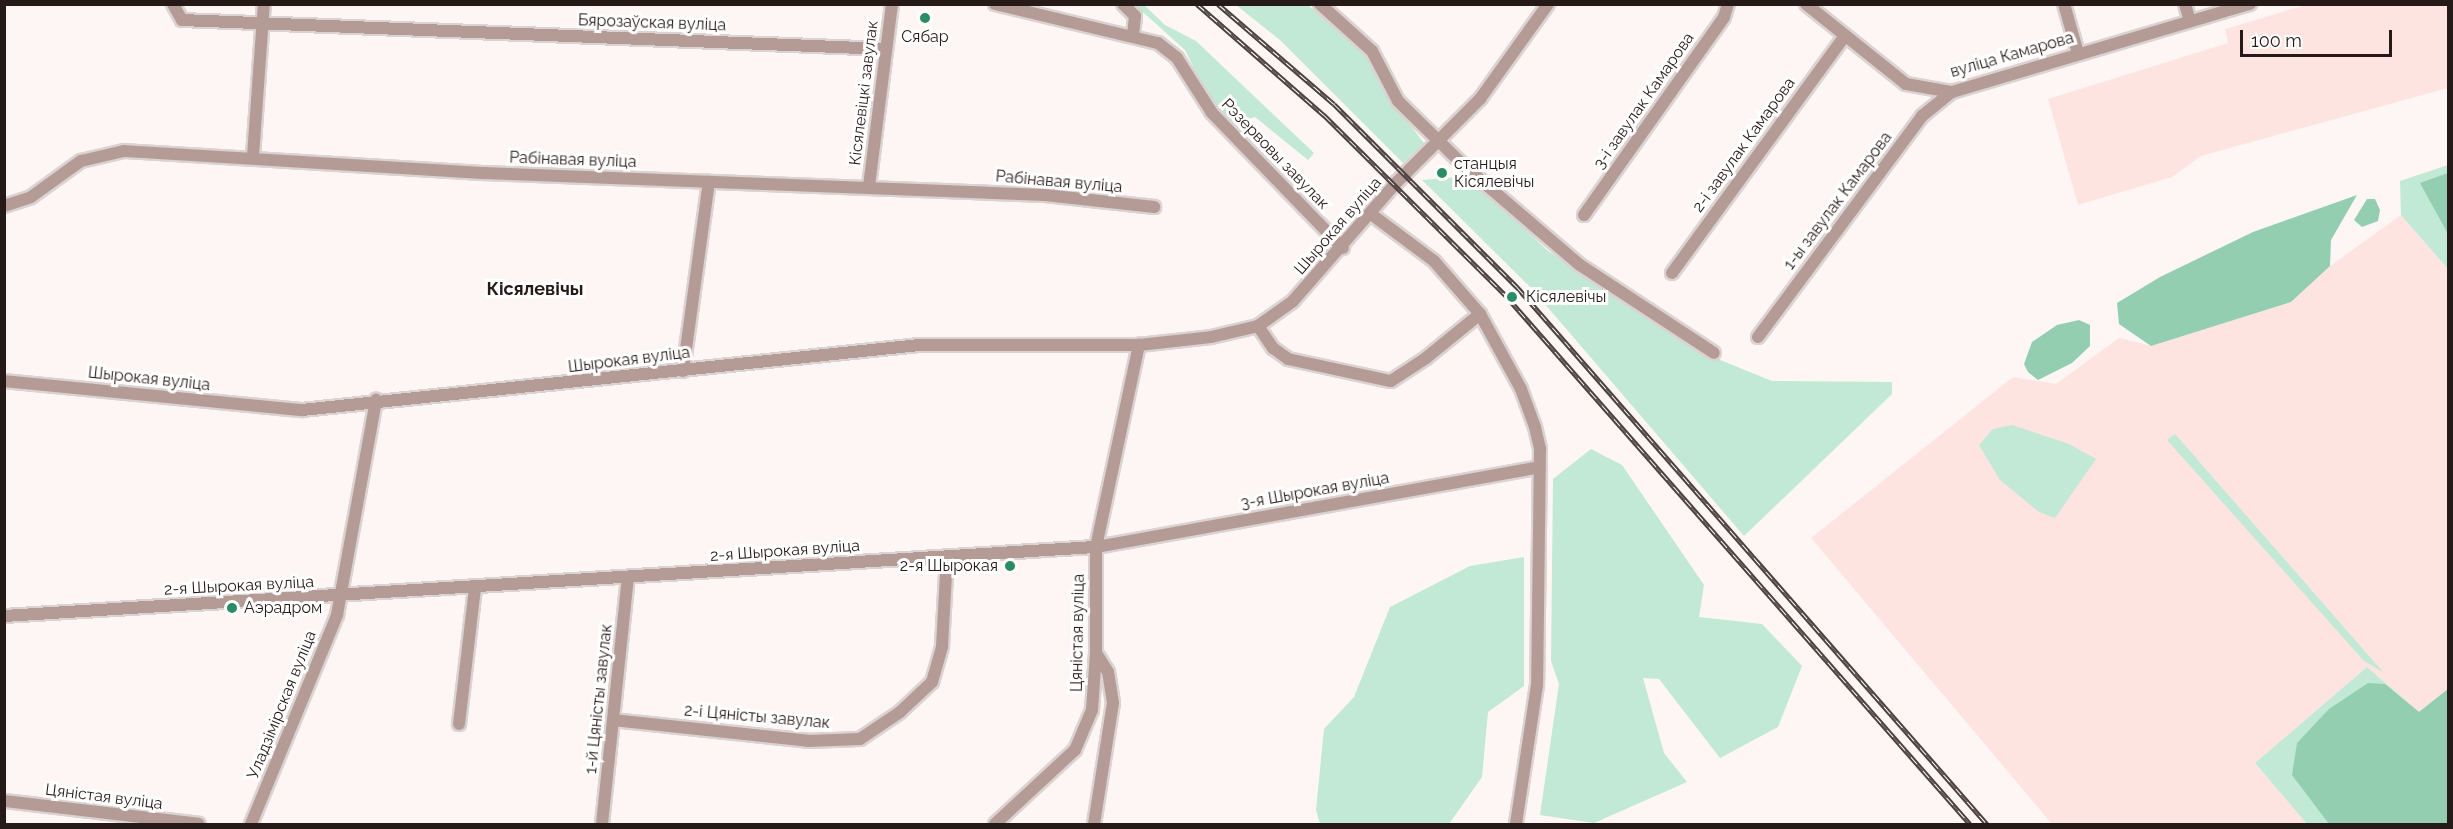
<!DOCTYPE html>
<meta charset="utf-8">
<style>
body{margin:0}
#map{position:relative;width:2453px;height:829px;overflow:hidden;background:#fdf6f5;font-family:Raleway,sans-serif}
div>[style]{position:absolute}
.built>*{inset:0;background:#fee4e0}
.green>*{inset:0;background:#c1e9d5}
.water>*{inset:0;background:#94ceb1}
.roads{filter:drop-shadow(2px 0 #dbd3d2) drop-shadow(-2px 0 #dbd3d2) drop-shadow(0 2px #dbd3d2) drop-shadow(0 -2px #dbd3d2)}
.minor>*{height:12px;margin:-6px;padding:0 6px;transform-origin:6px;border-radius:6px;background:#b59b96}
.rail>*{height:5px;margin-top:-2.5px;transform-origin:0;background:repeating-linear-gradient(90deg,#fff 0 9px,#4d4140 0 18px);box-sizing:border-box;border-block:2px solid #4d4140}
.dots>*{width:16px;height:16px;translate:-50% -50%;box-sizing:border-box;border:3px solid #fff;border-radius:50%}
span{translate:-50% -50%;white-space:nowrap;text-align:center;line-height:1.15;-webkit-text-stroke:6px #fff;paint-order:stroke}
.street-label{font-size:16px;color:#261a18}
.poi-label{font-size:16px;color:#261a18}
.left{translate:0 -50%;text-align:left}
.right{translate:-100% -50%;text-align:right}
.neighbourhood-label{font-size:18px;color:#261a18;font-weight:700}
.frame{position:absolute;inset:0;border:6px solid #261a18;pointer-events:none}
.scale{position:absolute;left:2240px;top:30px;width:152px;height:27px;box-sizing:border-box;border:3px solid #261a18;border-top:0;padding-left:8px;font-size:18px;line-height:21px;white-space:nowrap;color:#261a18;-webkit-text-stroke:4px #fff;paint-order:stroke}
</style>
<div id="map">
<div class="built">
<div style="clip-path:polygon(2309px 4px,2448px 5px,2448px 88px,2201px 156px,2172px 177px,2078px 205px,2048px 99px,2228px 43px,2225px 29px)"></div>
<div style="clip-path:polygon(2401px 215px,2448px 269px,2448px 689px,2419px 712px,2367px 667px,2255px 763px,2307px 824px,2052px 824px,1811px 538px,2013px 377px,2056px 384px,2119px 338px,2151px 346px,2291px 302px,2330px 266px)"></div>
</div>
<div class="green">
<div style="clip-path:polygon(1135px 5px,1144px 5px,1165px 25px,1196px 41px,1314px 153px,1308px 160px,1255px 117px,1232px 124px,1210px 101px,1185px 50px)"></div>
<div style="clip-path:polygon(1236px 5px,1308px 5px,1367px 56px,1387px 95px,1424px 143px,1403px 163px,1280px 40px)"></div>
<div style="clip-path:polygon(2448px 165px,2448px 269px,2401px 215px,2400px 181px)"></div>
<div style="clip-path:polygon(1469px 176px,1547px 250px,1693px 349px,1772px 381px,1892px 382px,1892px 394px,1744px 536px,1532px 289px,1422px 180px)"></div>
<div style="clip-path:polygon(2012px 425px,2069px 444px,2096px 459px,2055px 518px,2039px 512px,2000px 480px,1979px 445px,1993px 429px)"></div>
<div style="clip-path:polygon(2175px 434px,2383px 672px,2364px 661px,2167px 440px)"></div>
<div style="clip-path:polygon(1591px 449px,1622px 465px,1704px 585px,1699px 617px,1762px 624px,1802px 666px,1778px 727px,1720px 758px,1659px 679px,1643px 678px,1664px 753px,1687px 782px,1594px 823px,1540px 815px,1559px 684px,1551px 661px,1553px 479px)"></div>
<div style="clip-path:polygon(1524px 557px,1524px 686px,1488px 712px,1482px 777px,1449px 824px,1320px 824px,1316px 810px,1324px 729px,1354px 697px,1390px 607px,1470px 566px)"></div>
<div style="clip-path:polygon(2367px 667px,2419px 712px,2448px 689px,2448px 824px,2307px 824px,2255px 763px)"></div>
</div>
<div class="water">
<div style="clip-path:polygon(2448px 173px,2448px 234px,2420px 183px)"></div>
<div style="clip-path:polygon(2357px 195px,2331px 240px,2330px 266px,2291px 302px,2151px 346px,2119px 324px,2117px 303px,2160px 277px,2253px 232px)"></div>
<div style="clip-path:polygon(2367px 199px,2375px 199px,2380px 210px,2378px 221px,2362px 227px,2354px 220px)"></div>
<div style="clip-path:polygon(2079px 320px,2090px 325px,2090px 346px,2072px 363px,2038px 380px,2028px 372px,2024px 364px,2032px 342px,2057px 325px)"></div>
<div style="clip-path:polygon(2368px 683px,2385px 684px,2419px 712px,2448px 689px,2448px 824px,2329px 824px,2292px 775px,2297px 743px,2329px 709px)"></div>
</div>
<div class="roads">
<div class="minor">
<div style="left:173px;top:4px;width:18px;rotate:61deg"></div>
<div style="left:182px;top:20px;width:705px;rotate:2.36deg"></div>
<div style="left:995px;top:4px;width:168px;rotate:13.5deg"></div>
<div style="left:1158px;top:43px;width:24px;rotate:38deg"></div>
<div style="left:1177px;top:58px;width:65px;rotate:57.5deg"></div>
<div style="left:1212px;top:113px;width:188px;rotate:45.9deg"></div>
<div style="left:1123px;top:4px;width:17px;rotate:45deg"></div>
<div style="left:1135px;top:16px;width:19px;rotate:96deg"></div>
<div style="left:1320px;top:4px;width:70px;rotate:42.1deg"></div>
<div style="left:1372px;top:51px;width:56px;rotate:62.5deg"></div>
<div style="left:1398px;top:101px;width:90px;rotate:44.5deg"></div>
<div style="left:1462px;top:164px;width:155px;rotate:40.6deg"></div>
<div style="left:1580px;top:265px;width:160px;rotate:33.3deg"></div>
<div style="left:1806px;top:4px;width:128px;rotate:38.7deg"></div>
<div style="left:1906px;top:84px;width:47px;rotate:9.9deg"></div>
<div style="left:1952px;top:92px;width:311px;rotate:-16.5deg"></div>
<div style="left:2064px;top:4px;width:51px;rotate:74.1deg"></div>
<div style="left:2185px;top:4px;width:18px;rotate:74deg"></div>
<div style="left:253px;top:156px;width:152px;rotate:-85.9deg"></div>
<div style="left:869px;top:186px;width:183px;rotate:-82.8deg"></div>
<div style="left:4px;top:206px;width:28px;rotate:-18deg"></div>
<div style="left:31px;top:197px;width:62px;rotate:-35.8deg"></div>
<div style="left:81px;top:161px;width:44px;rotate:-13.1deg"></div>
<div style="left:124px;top:151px;width:361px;rotate:3.5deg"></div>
<div style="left:484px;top:173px;width:561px;rotate:2.25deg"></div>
<div style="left:1045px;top:195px;width:110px;rotate:6.3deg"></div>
<div style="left:1371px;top:214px;width:79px;rotate:36.7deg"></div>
<div style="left:1434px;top:261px;width:70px;rotate:49deg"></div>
<div style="left:1480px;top:314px;width:85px;rotate:61.3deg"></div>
<div style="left:1521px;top:389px;width:40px;rotate:69.8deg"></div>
<div style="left:1535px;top:427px;width:23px;rotate:77deg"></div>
<div style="left:1540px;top:449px;width:236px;rotate:90.7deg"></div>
<div style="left:1537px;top:685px;width:141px;rotate:98.6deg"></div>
<div style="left:1584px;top:215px;width:242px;rotate:-54.7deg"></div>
<div style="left:1724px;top:17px;width:14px;rotate:-73deg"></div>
<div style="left:1672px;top:273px;width:292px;rotate:-53.9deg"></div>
<div style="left:1258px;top:326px;width:27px;rotate:56deg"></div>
<div style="left:1273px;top:348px;width:19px;rotate:36deg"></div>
<div style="left:1288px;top:359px;width:105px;rotate:12.1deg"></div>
<div style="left:1391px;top:381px;width:42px;rotate:-33.3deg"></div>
<div style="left:1426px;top:358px;width:70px;rotate:-39.2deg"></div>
<div style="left:1758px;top:337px;width:275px;rotate:-53.4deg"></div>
<div style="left:1922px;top:116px;width:38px;rotate:-39deg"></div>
<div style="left:683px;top:371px;width:191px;rotate:-82.2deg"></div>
<div style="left:4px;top:381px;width:299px;rotate:5.6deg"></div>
<div style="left:302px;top:410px;width:620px;rotate:-6.01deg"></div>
<div style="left:919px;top:345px;width:220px"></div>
<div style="left:1139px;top:345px;width:72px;rotate:-6.3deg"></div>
<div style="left:1211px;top:337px;width:48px;rotate:-13.2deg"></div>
<div style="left:1258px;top:326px;width:43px;rotate:-35.5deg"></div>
<div style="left:1293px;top:301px;width:157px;rotate:-48.9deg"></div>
<div style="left:1396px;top:183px;width:119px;rotate:-45deg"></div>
<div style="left:1480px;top:99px;width:117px;rotate:-54.4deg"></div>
<div style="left:4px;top:616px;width:1094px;rotate:-3.62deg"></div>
<div style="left:1096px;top:547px;width:450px;rotate:-10.2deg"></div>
<div style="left:613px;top:720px;width:196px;rotate:6.1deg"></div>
<div style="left:808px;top:741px;width:52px;rotate:-2.2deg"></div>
<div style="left:860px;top:739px;width:48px;rotate:-34deg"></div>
<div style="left:900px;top:712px;width:44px;rotate:-43.2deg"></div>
<div style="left:932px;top:682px;width:37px;rotate:-74deg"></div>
<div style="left:942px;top:646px;width:89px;rotate:-86.8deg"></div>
<div style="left:459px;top:724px;width:138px;rotate:-83.3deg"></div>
<div style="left:4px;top:801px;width:196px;rotate:6.7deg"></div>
<div style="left:251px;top:824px;width:226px;rotate:-67.6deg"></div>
<div style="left:337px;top:615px;width:219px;rotate:-79.7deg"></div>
<div style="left:602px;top:824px;width:247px;rotate:-84deg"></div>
<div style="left:995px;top:824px;width:109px;rotate:-42.8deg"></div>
<div style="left:1075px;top:750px;width:43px;rotate:-67deg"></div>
<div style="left:1092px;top:710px;width:57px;rotate:-86deg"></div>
<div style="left:1096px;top:653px;width:106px;rotate:-90deg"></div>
<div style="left:1096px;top:547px;width:207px;rotate:-78deg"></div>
<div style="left:1094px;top:824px;width:122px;rotate:-81.1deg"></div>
<div style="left:1113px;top:703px;width:31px;rotate:-99deg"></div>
<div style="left:1108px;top:672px;width:22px;rotate:-122deg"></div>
</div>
</div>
<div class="rail">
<div style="left:1197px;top:4px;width:169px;rotate:41.2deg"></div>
<div style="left:1324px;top:115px;width:258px;rotate:44.8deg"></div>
<div style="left:1507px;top:297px;width:701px;rotate:48.7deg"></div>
<div style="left:1218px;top:4px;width:153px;rotate:40.8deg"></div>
<div style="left:1334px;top:104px;width:259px;rotate:45deg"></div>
<div style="left:1517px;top:287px;width:714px;rotate:48.81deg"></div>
</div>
<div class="dots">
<div style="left:925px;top:18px;background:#2a8c66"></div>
<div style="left:1442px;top:173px;background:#2a8c66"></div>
<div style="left:1512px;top:297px;background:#2a8c66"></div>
<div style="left:1010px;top:566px;background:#2a8c66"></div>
<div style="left:232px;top:608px;background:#2a8c66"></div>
</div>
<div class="street-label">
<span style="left:652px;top:23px;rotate:2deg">Бярозаўская вуліца</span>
<span style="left:2012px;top:55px;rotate:-16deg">вуліца Камарова</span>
<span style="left:864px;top:93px;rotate:-83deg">Кісялевіцкі завулак</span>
<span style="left:1644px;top:101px;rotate:-55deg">3-і завулак Камарова</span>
<span style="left:1744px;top:145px;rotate:-54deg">2-і завулак Камарова</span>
<span style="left:1275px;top:154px;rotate:46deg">Рэзервовы завулак</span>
<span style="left:573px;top:160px;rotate:2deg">Рабінавая вуліца</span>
<span style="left:1059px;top:182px;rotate:5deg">Рабінавая вуліца</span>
<span style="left:1838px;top:201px;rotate:-53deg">1-ы завулак Камарова</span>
<span style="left:1338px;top:226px;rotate:-49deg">Шырокая вуліца</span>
<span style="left:629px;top:360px;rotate:-7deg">Шырокая вуліца</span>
<span style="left:149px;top:379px;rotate:6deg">Шырокая вуліца</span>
<span style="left:1315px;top:491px;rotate:-10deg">3-я Шырокая вуліца</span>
<span style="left:785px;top:551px;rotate:-4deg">2-я Шырокая вуліца</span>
<span style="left:239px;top:586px;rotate:-3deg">2-я Шырокая вуліца</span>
<span style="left:1078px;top:633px;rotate:-89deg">Цяністая вуліца</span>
<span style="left:599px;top:699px;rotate:-84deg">1-й Цяністы завулак</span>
<span style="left:282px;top:705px;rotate:-68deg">Уладзімірская вуліца</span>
<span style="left:757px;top:717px;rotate:5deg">2-і Цяністы завулак</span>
<span style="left:104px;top:797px;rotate:7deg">Цяністая вуліца</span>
</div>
<div class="poi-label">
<span style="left:925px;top:37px">Сябар</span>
<span class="left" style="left:1454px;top:173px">станцыя<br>Кісялевічы</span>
<span class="left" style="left:1526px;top:297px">Кісялевічы</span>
<span class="right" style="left:998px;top:566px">2-я Шырокая</span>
<span class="left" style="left:244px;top:608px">Аэрадром</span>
</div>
<div class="neighbourhood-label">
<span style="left:535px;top:289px">Кісялевічы</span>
</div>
<div class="frame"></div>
<div class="scale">100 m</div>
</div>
